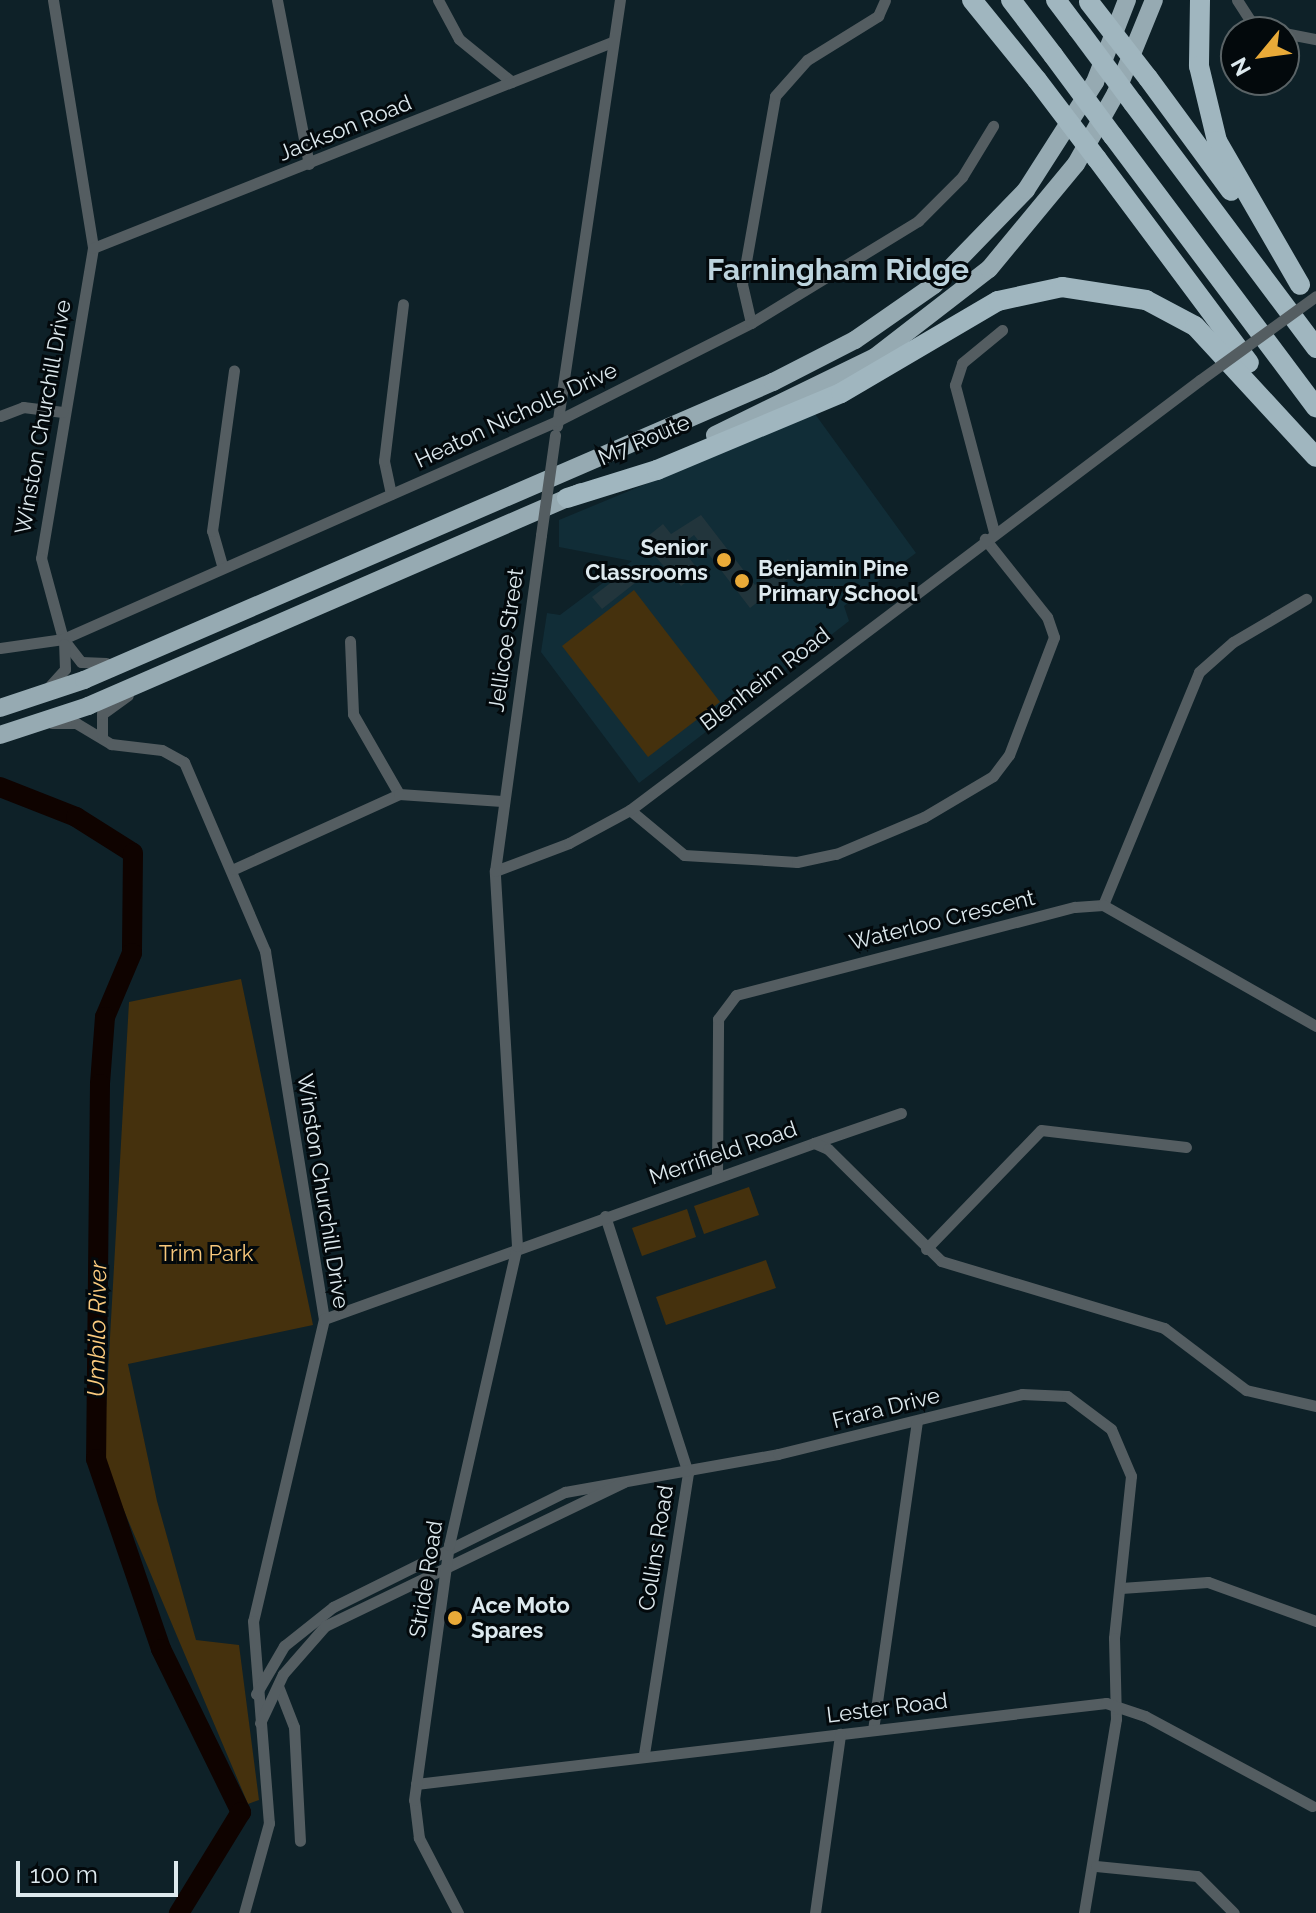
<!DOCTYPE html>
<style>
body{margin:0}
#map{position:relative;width:1316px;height:1913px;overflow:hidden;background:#0e2128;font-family:Raleway,sans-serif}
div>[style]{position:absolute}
.built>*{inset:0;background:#112d37}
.green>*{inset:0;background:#45310d}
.river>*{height:20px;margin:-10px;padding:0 10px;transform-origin:10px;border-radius:10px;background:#0f0300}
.building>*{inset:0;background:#22353c}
.minor>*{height:11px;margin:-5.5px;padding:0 5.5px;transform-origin:5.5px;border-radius:5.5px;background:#545d61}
.trunk>*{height:18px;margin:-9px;padding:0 9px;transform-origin:9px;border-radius:9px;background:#96aab2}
.motorway>*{height:20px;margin:-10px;padding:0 10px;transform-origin:10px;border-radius:10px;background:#a0b6bf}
.minor-bridge>*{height:11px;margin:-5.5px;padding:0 5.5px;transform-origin:5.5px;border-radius:5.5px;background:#545d61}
.motorway-bridge>*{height:20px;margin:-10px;padding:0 10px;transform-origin:10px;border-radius:10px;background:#a0b6bf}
.dots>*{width:22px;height:22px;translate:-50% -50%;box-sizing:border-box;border:4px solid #03090c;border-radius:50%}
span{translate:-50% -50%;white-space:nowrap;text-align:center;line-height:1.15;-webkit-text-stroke:6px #03090c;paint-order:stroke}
.street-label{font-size:22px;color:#dde9ee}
.poi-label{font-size:22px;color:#dde9ee;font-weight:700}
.right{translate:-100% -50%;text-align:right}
.left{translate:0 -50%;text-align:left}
.park-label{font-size:22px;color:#f7c77b}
.water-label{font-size:24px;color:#faca7e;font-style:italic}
.district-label{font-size:30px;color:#bcd3dd;font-weight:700}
.north{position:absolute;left:1220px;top:16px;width:80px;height:80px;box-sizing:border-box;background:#03090c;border:2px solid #5a6366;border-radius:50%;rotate:241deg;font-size:22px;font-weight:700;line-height:32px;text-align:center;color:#dde9ee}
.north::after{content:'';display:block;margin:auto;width:28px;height:36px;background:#e9aa38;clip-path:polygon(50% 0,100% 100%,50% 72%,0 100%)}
.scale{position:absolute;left:16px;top:1861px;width:162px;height:36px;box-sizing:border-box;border:4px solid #dde9ee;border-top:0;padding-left:10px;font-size:24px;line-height:28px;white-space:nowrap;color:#dde9ee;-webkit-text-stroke:6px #03090c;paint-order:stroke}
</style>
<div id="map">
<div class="built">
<div style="clip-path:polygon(815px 414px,916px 553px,844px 606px,849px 621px,768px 684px,759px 672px,753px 677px,762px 689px,639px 783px,541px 652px,547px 613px,560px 615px,632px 561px,559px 547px,559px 520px)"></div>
</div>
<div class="green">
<div style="clip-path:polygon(634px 590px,720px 702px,648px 757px,562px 646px)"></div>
<div style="clip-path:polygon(241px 979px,313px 1325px,128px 1364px,157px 1501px,196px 1640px,239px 1645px,259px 1800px,248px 1804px,103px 1461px,129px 1002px)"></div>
<div style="clip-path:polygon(749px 1187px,759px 1215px,704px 1234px,694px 1206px)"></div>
<div style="clip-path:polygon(687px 1209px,696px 1237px,642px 1256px,632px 1228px)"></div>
<div style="clip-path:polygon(766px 1260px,776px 1288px,666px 1325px,656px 1297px)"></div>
</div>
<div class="river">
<div style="left:0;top:787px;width:82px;rotate:21.5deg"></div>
<div style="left:76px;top:817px;width:67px;rotate:32.3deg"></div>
<div style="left:133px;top:853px;width:100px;rotate:90.6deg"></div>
<div style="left:132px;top:953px;width:69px;rotate:112.9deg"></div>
<div style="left:105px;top:1017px;width:67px;rotate:94.3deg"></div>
<div style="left:100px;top:1084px;width:375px;rotate:90.6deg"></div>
<div style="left:96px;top:1459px;width:201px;rotate:71.1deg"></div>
<div style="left:161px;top:1649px;width:182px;rotate:63.9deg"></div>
<div style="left:241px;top:1812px;width:119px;rotate:121.5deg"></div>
</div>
<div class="building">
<div style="clip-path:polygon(701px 515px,755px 585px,788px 559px,797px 572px,750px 608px,694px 535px,680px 546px,700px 572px,681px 586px,642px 541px,663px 524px,671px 534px)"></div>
<div style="clip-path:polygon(626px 571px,635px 583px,602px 609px,592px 597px)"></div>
</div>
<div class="minor">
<div style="left:53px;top:0;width:251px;rotate:80.8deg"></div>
<div style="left:93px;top:248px;width:314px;rotate:99.5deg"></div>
<div style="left:41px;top:558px;width:84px;rotate:74.8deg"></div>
<div style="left:63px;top:639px;width:29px;rotate:52deg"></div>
<div style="left:81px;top:662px;width:25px;rotate:2deg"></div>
<div style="left:277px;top:0;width:167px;rotate:79deg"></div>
<div style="left:438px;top:0;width:44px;rotate:61.7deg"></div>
<div style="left:459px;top:39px;width:68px;rotate:39.1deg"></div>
<div style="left:1237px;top:0;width:30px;rotate:57deg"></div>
<div style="left:1253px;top:25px;width:29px;rotate:14deg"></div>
<div style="left:1284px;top:33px;width:33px;rotate:11deg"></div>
<div style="left:93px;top:248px;width:558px;rotate:-21.65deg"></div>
<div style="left:751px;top:323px;width:40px;rotate:-103deg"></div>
<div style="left:742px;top:284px;width:191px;rotate:-80deg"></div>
<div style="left:775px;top:96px;width:48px;rotate:-48.4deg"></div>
<div style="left:807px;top:60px;width:84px;rotate:-31.8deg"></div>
<div style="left:878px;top:16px;width:17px;rotate:-66deg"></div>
<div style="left:0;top:416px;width:25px;rotate:-21deg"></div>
<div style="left:23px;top:407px;width:40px;rotate:7.1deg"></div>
<div style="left:557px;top:426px;width:431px;rotate:-81.6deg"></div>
<div style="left:391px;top:494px;width:34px;rotate:-102deg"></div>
<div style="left:384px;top:461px;width:158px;rotate:-83.1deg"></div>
<div style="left:994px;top:532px;width:152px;rotate:-104.9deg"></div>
<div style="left:955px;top:385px;width:23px;rotate:-72deg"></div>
<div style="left:962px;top:363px;width:52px;rotate:-39.5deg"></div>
<div style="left:222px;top:565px;width:35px;rotate:-106deg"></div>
<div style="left:212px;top:531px;width:162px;rotate:-82.2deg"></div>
<div style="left:350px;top:641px;width:73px;rotate:87.6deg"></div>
<div style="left:353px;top:714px;width:92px;rotate:60.1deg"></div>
<div style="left:0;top:648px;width:64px;rotate:-8.1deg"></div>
<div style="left:63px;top:639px;width:540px;rotate:-23.81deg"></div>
<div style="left:557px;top:421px;width:217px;rotate:-26.8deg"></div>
<div style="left:751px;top:323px;width:196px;rotate:-31.4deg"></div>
<div style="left:918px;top:221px;width:62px;rotate:-45deg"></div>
<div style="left:962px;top:177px;width:60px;rotate:-58.7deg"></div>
<div style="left:49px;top:687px;width:24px;rotate:-48deg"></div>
<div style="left:65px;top:669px;width:25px;rotate:-92deg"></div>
<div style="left:52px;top:723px;width:24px"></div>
<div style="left:76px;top:723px;width:41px;rotate:31deg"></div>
<div style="left:111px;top:744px;width:51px;rotate:6.7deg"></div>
<div style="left:162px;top:750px;width:25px;rotate:29deg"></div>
<div style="left:184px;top:762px;width:206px;rotate:66.8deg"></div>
<div style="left:265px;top:951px;width:373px;rotate:80.9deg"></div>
<div style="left:324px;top:1319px;width:310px;rotate:103.2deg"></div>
<div style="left:253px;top:1621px;width:203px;rotate:85.5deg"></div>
<div style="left:269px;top:1823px;width:93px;rotate:105.5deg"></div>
<div style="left:102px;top:735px;width:21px;rotate:-90deg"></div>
<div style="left:102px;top:714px;width:32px;rotate:-36deg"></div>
<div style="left:630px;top:810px;width:70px;rotate:39.8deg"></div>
<div style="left:684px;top:855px;width:113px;rotate:3.5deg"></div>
<div style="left:797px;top:862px;width:40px;rotate:-12deg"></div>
<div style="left:836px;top:854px;width:95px;rotate:-22.8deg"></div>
<div style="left:924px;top:817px;width:80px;rotate:-30.7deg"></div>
<div style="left:993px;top:776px;width:26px;rotate:-53deg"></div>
<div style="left:1009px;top:755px;width:126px;rotate:-69.1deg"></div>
<div style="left:1054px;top:637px;width:21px;rotate:-109deg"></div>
<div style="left:1047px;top:617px;width:100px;rotate:-128.5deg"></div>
<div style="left:234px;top:869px;width:181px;rotate:-24.4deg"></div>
<div style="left:399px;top:794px;width:103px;rotate:3.9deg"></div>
<div style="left:495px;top:871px;width:79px;rotate:-20.7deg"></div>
<div style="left:569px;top:843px;width:69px;rotate:-28.4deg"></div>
<div style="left:630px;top:810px;width:714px;rotate:-37.03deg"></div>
<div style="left:1103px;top:905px;width:252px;rotate:-67.6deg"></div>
<div style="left:1199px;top:672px;width:45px;rotate:-41.4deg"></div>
<div style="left:1233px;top:642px;width:85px;rotate:-30.5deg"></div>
<div style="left:814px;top:1143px;width:92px;rotate:-19deg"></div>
<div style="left:717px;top:1175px;width:156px;rotate:-89.6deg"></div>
<div style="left:718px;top:1019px;width:30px;rotate:-53deg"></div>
<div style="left:736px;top:995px;width:350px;rotate:-14.6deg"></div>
<div style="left:1075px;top:907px;width:28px;rotate:-4deg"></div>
<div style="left:1103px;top:905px;width:245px;rotate:29.6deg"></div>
<div style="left:605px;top:1216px;width:270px;rotate:72.1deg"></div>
<div style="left:688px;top:1473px;width:284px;rotate:98.9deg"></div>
<div style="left:926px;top:1249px;width:165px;rotate:-46deg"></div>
<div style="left:1041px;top:1130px;width:146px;rotate:6.7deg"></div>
<div style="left:324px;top:1319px;width:521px;rotate:-19.76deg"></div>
<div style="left:814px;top:1143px;width:15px;rotate:23deg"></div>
<div style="left:828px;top:1149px;width:159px;rotate:44.7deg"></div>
<div style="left:941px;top:1261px;width:233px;rotate:16.7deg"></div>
<div style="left:1164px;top:1328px;width:103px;rotate:37.1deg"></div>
<div style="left:1246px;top:1390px;width:72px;rotate:12.9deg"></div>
<div style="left:1121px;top:1588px;width:87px;rotate:-3.9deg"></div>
<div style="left:1208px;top:1582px;width:115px;rotate:19.9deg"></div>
<div style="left:278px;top:1686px;width:44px;rotate:68.7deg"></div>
<div style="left:294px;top:1727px;width:114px;rotate:87deg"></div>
<div style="left:256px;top:1694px;width:56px;rotate:-59.7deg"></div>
<div style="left:284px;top:1646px;width:63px;rotate:-38.5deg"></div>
<div style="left:333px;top:1607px;width:259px;rotate:-26.4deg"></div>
<div style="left:565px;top:1492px;width:216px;rotate:-10.1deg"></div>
<div style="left:778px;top:1454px;width:251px;rotate:-13.8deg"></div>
<div style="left:1022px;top:1394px;width:45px;rotate:2.5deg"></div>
<div style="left:1067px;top:1396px;width:55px;rotate:36.9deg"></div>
<div style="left:1111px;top:1429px;width:51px;rotate:66.9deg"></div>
<div style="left:1131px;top:1476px;width:163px;rotate:96deg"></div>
<div style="left:1114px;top:1638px;width:81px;rotate:88.6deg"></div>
<div style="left:1116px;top:1719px;width:197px;rotate:99.4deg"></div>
<div style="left:260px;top:1723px;width:54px;rotate:-64.9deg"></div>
<div style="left:283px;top:1674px;width:64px;rotate:-48.8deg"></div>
<div style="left:325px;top:1626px;width:332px;rotate:-25.7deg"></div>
<div style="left:873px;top:1730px;width:311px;rotate:-81.9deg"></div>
<div style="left:416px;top:1784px;width:695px;rotate:-6.7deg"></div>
<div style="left:1106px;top:1703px;width:41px;rotate:18.4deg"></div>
<div style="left:1145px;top:1716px;width:190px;rotate:28.3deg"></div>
<div style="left:1096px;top:1866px;width:101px;rotate:5.7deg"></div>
<div style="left:1197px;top:1876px;width:52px;rotate:45deg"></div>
<div style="left:458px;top:1913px;width:85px;rotate:-117.5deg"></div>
<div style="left:419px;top:1838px;width:38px;rotate:-97deg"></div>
<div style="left:414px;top:1800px;width:257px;rotate:-82.2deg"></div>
<div style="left:449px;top:1545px;width:307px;rotate:-77.2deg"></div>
<div style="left:517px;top:1246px;width:376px;rotate:-93.4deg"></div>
<div style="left:495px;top:871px;width:339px;rotate:-82.2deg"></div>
<div style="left:815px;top:1913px;width:181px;rotate:-82deg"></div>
</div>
<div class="trunk">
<div style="left:715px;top:435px;width:178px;rotate:-26deg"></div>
<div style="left:875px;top:357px;width:144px;rotate:-37.7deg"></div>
<div style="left:989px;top:269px;width:136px;rotate:-50.4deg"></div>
<div style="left:1076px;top:164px;width:81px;rotate:-60.6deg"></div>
<div style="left:1116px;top:93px;width:100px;rotate:-67.8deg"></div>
<div style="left:0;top:708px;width:89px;rotate:-18.4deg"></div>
<div style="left:84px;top:680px;width:751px;rotate:-23.39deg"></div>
<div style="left:773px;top:382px;width:92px;rotate:-27.1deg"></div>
<div style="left:855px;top:340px;width:96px;rotate:-34.8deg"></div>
<div style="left:934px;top:285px;width:132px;rotate:-45.9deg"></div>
<div style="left:1026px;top:190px;width:128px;rotate:-57.4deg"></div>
<div style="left:1095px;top:82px;width:88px;rotate:-68.7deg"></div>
<div style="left:0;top:735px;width:93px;rotate:-18.2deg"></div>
<div style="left:88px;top:706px;width:537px;rotate:-23.46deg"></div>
</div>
<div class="motorway">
<div style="left:972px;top:0;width:103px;rotate:50.9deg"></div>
<div style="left:1011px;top:0;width:69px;rotate:52.6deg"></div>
<div style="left:1056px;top:0;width:36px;rotate:53deg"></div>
<div style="left:1200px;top:0;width:66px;rotate:90.9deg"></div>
<div style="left:1199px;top:66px;width:77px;rotate:76.5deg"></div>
<div style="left:1217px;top:141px;width:166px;rotate:60deg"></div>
<div style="left:1148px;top:78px;width:140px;rotate:53.7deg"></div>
<div style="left:1133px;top:103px;width:306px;rotate:53.2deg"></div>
<div style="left:1113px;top:136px;width:339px;rotate:53.2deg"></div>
<div style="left:1097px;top:159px;width:254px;rotate:53.3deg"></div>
<div style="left:567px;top:498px;width:94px;rotate:-17.3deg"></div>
<div style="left:657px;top:470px;width:199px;rotate:-22.7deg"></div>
<div style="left:841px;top:393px;width:182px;rotate:-30.4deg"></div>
<div style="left:998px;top:301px;width:66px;rotate:-12.3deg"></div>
<div style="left:1062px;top:287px;width:85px;rotate:8.8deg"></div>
<div style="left:1146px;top:300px;width:55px;rotate:28deg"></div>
<div style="left:1195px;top:326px;width:178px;rotate:47.3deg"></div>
</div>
<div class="minor-bridge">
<div style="left:1200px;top:380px;width:143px;rotate:-35.9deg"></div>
<div style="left:541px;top:535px;width:101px;rotate:-82deg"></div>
</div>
<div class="motorway-bridge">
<div style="left:1089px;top:2px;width:96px;rotate:52.2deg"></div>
<div style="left:1078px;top:29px;width:92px;rotate:53.4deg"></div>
<div style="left:1053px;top:55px;width:101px;rotate:53.5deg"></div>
<div style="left:1037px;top:80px;width:99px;rotate:52.8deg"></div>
</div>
<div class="dots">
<div style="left:724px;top:560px;background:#e9aa38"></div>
<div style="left:742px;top:581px;background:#e9aa38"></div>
<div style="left:455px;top:1618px;background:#e9aa38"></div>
</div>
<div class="street-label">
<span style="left:345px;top:128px;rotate:-22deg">Jackson Road</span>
<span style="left:516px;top:415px;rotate:-25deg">Heaton Nicholls Drive</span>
<span style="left:43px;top:417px;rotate:-80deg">Winston Churchill Drive</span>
<span style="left:644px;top:440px;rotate:-23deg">M7 Route</span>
<span style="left:506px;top:640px;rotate:-82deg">Jellicoe Street</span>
<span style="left:765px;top:679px;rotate:-37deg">Blenheim Road</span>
<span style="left:942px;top:920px;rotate:-14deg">Waterloo Crescent</span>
<span style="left:723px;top:1153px;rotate:-19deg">Merrifield Road</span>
<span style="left:323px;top:1191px;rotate:81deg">Winston Churchill Drive</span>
<span style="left:886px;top:1408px;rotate:-14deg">Frara Drive</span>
<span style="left:656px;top:1548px;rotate:-81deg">Collins Road</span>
<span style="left:426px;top:1579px;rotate:-81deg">Stride Road</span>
<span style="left:887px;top:1708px;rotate:-7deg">Lester Road</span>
</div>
<div class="poi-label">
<span class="right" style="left:708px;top:560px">Senior<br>Classrooms</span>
<span class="left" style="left:758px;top:581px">Benjamin Pine<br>Primary School</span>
<span class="left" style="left:471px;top:1618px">Ace Moto<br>Spares</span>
</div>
<div class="park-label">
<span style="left:206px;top:1254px">Trim Park</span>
</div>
<div class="water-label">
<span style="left:97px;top:1329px;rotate:-89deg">Umbilo River</span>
</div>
<div class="district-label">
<span style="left:838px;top:270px">Farningham Ridge</span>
</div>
<div class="north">N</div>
<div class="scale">100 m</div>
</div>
